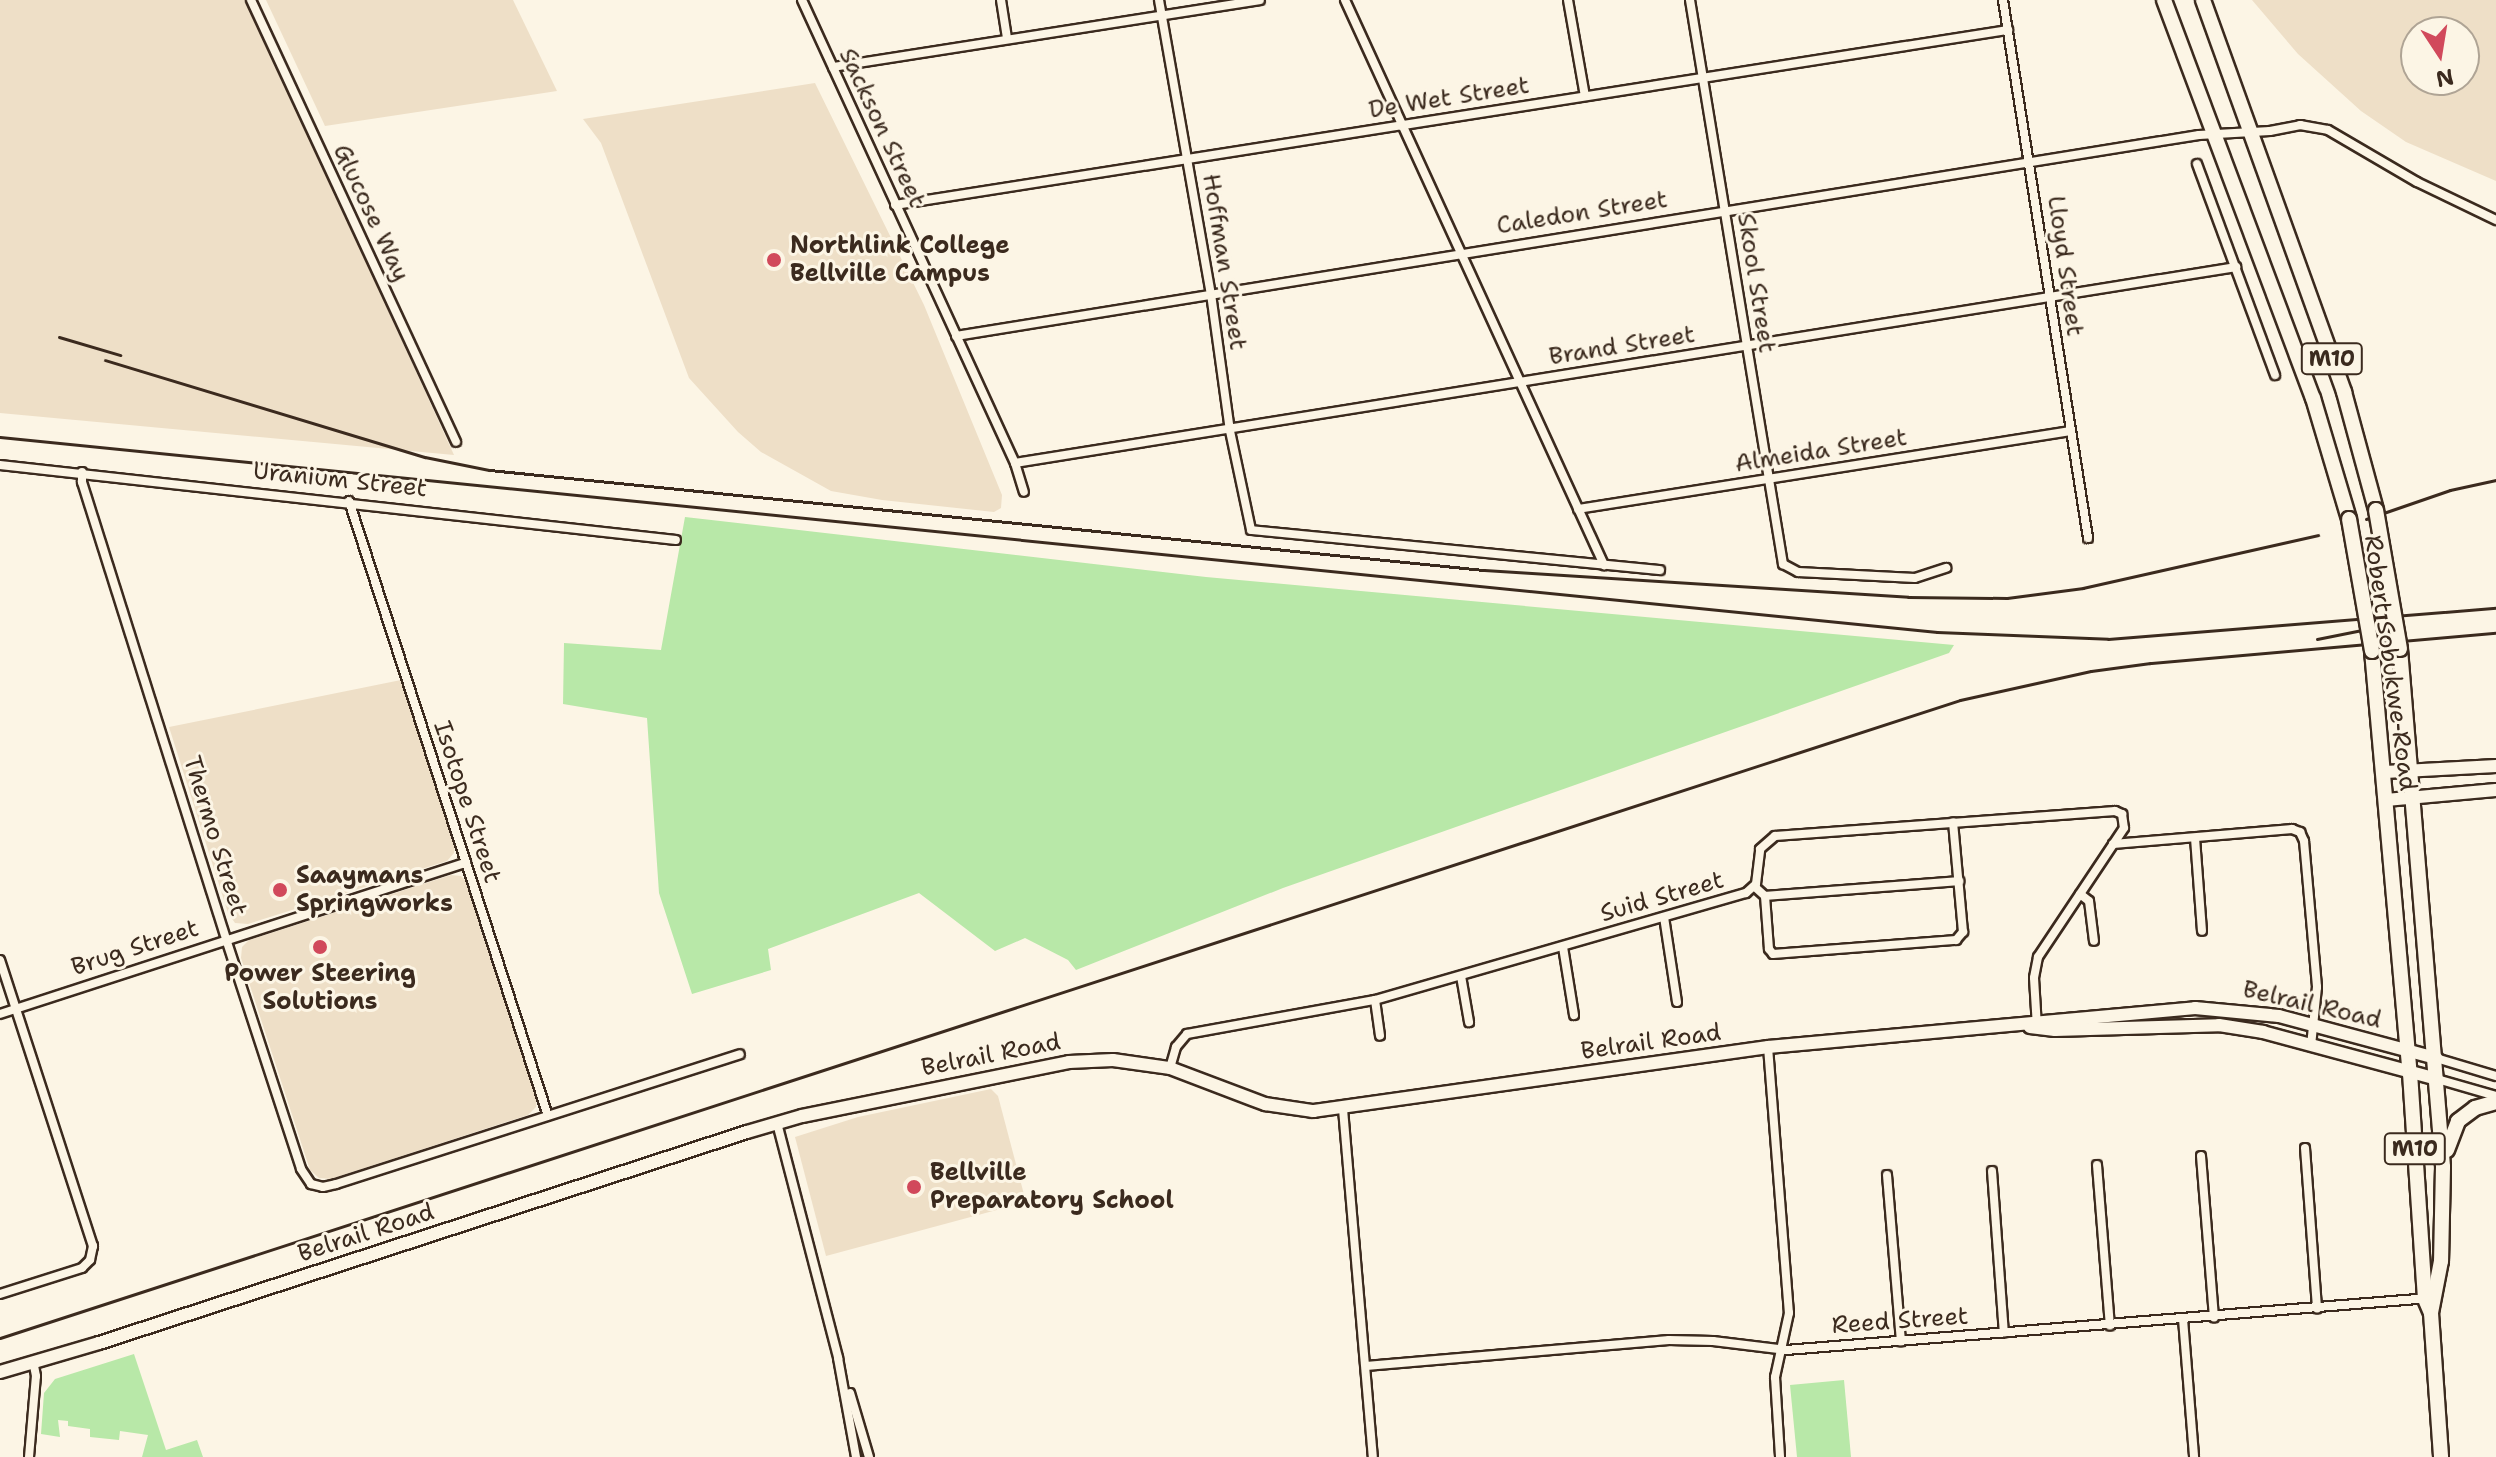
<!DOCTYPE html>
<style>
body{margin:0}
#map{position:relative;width:2496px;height:1457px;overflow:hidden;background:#fcf5e5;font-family:"Shantell Sans",sans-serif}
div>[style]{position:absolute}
.built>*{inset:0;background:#eedfc7}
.green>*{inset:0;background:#b8e8a8}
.roads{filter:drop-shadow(2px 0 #3b2a1e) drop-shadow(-2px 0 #3b2a1e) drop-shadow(0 2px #3b2a1e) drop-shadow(0 -2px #3b2a1e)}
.street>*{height:8px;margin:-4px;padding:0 4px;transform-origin:4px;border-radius:4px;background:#fcf5e5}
.secondary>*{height:12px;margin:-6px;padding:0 6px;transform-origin:6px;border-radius:6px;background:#fcf5e5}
.primary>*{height:14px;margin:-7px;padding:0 7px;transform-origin:7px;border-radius:7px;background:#fcf5e5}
.rail>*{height:3px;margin:-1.5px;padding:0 1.5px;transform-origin:1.5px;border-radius:1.5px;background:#3b2a1e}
.bridges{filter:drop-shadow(2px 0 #3b2a1e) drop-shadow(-2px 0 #3b2a1e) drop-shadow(0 2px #3b2a1e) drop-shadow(0 -2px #3b2a1e)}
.primary-bridge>*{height:14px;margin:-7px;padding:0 7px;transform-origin:7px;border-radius:7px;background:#fcf5e5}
.dots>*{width:22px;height:22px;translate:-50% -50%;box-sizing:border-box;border:4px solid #fcf5e5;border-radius:50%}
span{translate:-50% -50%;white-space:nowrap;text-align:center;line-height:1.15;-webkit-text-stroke:6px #fcf5e5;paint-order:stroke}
.shield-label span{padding:2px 6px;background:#fcf5e5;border:2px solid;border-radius:6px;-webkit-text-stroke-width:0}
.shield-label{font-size:22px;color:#3b2a1e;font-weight:700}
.street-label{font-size:24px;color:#3b2a1e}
.poi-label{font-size:24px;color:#3b2a1e;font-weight:700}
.left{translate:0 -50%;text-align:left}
.north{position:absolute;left:2400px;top:16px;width:80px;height:80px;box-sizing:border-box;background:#fcf5e5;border:2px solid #afa495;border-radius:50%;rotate:168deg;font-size:22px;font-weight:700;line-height:32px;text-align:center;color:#3b2a1e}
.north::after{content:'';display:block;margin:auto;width:28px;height:36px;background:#d1495b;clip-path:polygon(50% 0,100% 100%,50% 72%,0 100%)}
</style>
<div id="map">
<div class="built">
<div style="clip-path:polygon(0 0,247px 0,454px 455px,0 413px)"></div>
<div style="clip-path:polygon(266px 0,513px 0,557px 91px,325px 126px)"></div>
<div style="clip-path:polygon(evenodd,2252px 0,2496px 0,2496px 181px,2406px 142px,2361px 111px,2298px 54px,2252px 0,2416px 32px,2464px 32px,2464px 80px,2416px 80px,2416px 32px)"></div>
<div style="clip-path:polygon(815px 83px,924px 305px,1002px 495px,1001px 508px,994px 512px,882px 500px,831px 491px,761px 452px,738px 432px,689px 378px,601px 143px,583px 119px)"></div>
<div style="clip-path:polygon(401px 680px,455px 845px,454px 853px,447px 861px,248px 924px,235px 923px,228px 913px,169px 727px)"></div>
<div style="clip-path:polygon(451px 875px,461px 876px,467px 882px,537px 1095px,536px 1107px,528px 1115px,331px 1179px,319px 1178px,310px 1170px,241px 958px,242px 947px,249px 940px)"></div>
<div style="clip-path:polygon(991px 1089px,998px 1096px,1026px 1202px,826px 1256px,795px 1137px,858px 1117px)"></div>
</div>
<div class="green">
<div style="clip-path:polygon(685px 517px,1206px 577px,1954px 645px,1949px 653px,1283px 888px,1076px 970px,1068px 960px,1025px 938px,995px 951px,919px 893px,768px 949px,771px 970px,692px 994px,659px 893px,647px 718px,563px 704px,564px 643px,661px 650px)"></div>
<div style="clip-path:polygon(134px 1354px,166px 1450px,197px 1440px,203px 1457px,142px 1457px,148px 1435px,120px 1431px,119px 1440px,90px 1437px,90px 1429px,68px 1426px,68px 1421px,58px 1420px,60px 1437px,41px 1434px,44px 1393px,55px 1379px)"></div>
<div style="clip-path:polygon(1844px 1380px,1851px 1457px,1797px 1457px,1790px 1385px)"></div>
</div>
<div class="roads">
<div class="street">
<div style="left:251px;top:0;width:487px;rotate:65.1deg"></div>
<div style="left:802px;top:0;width:510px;rotate:65.3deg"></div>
<div style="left:1015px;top:463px;width:30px;rotate:73deg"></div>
<div style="left:1001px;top:0;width:39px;rotate:81deg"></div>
<div style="left:1159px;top:0;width:299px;rotate:80deg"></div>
<div style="left:1211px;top:294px;width:138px;rotate:82.1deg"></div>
<div style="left:1230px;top:431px;width:101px;rotate:78deg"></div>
<div style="left:1251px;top:530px;width:411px;rotate:5.6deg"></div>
<div style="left:1345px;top:0;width:622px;rotate:65.37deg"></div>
<div style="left:1568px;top:0;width:97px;rotate:80deg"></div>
<div style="left:1690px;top:0;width:572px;rotate:80.64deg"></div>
<div style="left:1783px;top:564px;width:17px;rotate:28deg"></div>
<div style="left:1798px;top:572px;width:117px;rotate:2.9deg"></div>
<div style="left:1915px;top:578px;width:33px;rotate:-18deg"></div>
<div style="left:2003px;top:0;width:545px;rotate:81.02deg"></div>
<div style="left:833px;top:67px;width:432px;rotate:-8.9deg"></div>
<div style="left:2197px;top:164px;width:225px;rotate:69.7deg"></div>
<div style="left:895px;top:205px;width:1127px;rotate:-8.94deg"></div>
<div style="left:956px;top:336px;width:1259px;rotate:-9.19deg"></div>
<div style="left:2199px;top:135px;width:71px;rotate:-3.2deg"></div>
<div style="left:2270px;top:131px;width:31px;rotate:-11deg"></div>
<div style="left:2300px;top:125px;width:28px;rotate:10deg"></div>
<div style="left:2328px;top:130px;width:103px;rotate:30.3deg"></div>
<div style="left:2417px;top:182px;width:88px;rotate:25.7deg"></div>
<div style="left:1015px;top:463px;width:1237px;rotate:-9.12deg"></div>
<div style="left:0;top:465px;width:680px;rotate:6.33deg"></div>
<div style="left:82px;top:472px;width:10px;rotate:90deg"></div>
<div style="left:82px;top:482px;width:479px;rotate:72.5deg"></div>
<div style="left:226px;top:939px;width:242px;rotate:71.9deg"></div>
<div style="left:301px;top:1169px;width:18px;rotate:56deg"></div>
<div style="left:311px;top:1184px;width:12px;rotate:14deg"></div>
<div style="left:323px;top:1187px;width:13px;rotate:-13deg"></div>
<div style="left:336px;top:1184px;width:424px;rotate:-17.8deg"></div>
<div style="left:349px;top:501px;width:646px;rotate:72.07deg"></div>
<div style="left:1578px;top:509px;width:498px;rotate:-9deg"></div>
<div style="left:2195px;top:838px;width:93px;rotate:85.7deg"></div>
<div style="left:2113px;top:844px;width:180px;rotate:-4.8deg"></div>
<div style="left:2292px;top:829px;width:9px;rotate:21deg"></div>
<div style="left:2300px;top:832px;width:10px;rotate:66deg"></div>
<div style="left:2304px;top:841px;width:147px;rotate:84.9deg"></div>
<div style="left:2317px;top:987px;width:59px;rotate:95.8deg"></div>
<div style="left:1755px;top:887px;width:13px;rotate:42deg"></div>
<div style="left:1765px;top:896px;width:53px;rotate:85.7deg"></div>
<div style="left:1769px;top:949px;width:6px;rotate:51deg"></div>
<div style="left:1773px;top:954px;width:184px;rotate:-4.4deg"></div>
<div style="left:1956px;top:940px;width:11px;rotate:-49deg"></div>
<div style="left:1963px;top:932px;width:110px;rotate:-95.2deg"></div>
<div style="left:2080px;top:894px;width:11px;rotate:38deg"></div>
<div style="left:2089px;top:901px;width:40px;rotate:82.9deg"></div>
<div style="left:1765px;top:896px;width:195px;rotate:-4.4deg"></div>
<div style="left:1664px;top:917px;width:86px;rotate:81.3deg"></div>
<div style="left:1563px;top:947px;width:69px;rotate:80.8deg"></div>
<div style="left:0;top:960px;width:301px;rotate:72deg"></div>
<div style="left:93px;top:1246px;width:14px;rotate:102deg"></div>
<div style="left:90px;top:1260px;width:11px;rotate:135deg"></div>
<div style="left:82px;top:1268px;width:86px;rotate:162.4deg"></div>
<div style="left:1461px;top:976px;width:47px;rotate:80.1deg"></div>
<div style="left:1375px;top:1000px;width:36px;rotate:82deg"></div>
<div style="left:0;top:1014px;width:490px;rotate:-18deg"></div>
<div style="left:1768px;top:1047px;width:267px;rotate:85.5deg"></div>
<div style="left:1789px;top:1313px;width:66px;rotate:102.3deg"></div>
<div style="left:1775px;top:1377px;width:80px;rotate:86.4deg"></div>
<div style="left:2436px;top:1058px;width:63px;rotate:16.7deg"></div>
<div style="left:1170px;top:1068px;width:22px;rotate:-74deg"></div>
<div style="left:1176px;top:1047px;width:17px;rotate:-50deg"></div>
<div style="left:1187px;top:1034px;width:191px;rotate:-10.3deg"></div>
<div style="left:1375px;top:1000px;width:386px;rotate:-16.1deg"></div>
<div style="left:1746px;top:893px;width:13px;rotate:-42deg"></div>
<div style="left:1756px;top:884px;width:35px;rotate:-83deg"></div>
<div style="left:1760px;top:849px;width:20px;rotate:-41deg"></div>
<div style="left:1775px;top:836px;width:341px;rotate:-4.2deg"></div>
<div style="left:2115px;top:811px;width:8px;rotate:23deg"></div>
<div style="left:2122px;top:814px;width:14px;rotate:82deg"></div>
<div style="left:2124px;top:828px;width:155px;rotate:123.7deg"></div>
<div style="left:2038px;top:957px;width:21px;rotate:101deg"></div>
<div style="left:2034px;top:978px;width:49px;rotate:86.5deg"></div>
<div style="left:2437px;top:1079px;width:61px;rotate:16.1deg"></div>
<div style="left:1343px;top:1109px;width:349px;rotate:85.1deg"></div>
<div style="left:777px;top:1123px;width:243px;rotate:75.4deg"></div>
<div style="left:838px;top:1358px;width:101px;rotate:79.7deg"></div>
<div style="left:2305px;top:1148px;width:161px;rotate:85.7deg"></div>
<div style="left:2201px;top:1156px;width:162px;rotate:85.4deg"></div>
<div style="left:2097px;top:1165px;width:161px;rotate:85.4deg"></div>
<div style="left:1992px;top:1171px;width:162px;rotate:85.8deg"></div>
<div style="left:1887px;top:1175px;width:167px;rotate:85.2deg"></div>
<div style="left:2183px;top:1319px;width:138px;rotate:85.4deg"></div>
<div style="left:1366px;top:1366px;width:304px;rotate:-4.9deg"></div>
<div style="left:1669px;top:1340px;width:44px;rotate:1.3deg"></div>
<div style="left:1713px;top:1341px;width:74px;rotate:7deg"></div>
<div style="left:1786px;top:1350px;width:645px;rotate:-4.62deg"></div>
<div style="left:850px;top:1393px;width:67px;rotate:73.5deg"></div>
<div style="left:29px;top:1457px;width:81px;rotate:-85.1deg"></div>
<div style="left:36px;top:1376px;width:15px;rotate:-101deg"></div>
</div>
<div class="secondary">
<div style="left:2385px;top:772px;width:111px;rotate:-3.1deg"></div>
<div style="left:2386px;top:800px;width:110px;rotate:-5.2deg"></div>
<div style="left:2030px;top:1027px;width:25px;rotate:7deg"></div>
<div style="left:2055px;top:1030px;width:164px;rotate:-1.7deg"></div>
<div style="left:2219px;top:1025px;width:45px;rotate:9deg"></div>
<div style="left:2263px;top:1032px;width:180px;rotate:15.1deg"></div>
<div style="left:0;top:1372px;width:103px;rotate:-16.3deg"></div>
<div style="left:99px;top:1343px;width:681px;rotate:-18.04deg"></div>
<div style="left:747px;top:1132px;width:57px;rotate:-16.2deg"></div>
<div style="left:802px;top:1116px;width:272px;rotate:-11.4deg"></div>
<div style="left:1069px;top:1062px;width:44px;rotate:-2.6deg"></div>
<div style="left:1113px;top:1060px;width:58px;rotate:8deg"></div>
<div style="left:1170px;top:1068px;width:102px;rotate:20.8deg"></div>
<div style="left:1265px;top:1104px;width:49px;rotate:8.3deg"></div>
<div style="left:1313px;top:1111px;width:459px;rotate:-8deg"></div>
<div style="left:1768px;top:1047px;width:429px;rotate:-5.2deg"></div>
<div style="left:2195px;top:1008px;width:84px;rotate:5.4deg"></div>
<div style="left:2279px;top:1016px;width:163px;rotate:15deg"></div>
</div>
<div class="primary">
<div style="left:2164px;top:0;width:425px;rotate:69.5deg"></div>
<div style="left:2313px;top:398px;width:126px;rotate:73.4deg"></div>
<div style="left:2203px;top:0;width:417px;rotate:70.2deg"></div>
<div style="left:2344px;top:392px;width:122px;rotate:74.8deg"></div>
<div style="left:2400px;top:649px;width:520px;rotate:85.25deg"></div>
<div style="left:2443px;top:1167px;width:94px;rotate:91.2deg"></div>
<div style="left:2441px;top:1261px;width:53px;rotate:100.9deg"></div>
<div style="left:2431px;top:1313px;width:144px;rotate:86deg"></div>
<div style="left:2372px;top:651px;width:424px;rotate:84.9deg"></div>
<div style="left:2410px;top:1073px;width:226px;rotate:86.2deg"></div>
<div style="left:2425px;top:1299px;width:15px;rotate:67deg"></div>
<div style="left:2447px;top:1150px;width:31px;rotate:-69deg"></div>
<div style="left:2458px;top:1121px;width:21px;rotate:-37deg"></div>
<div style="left:2475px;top:1108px;width:22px;rotate:-16deg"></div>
</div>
</div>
<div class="rail">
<div style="left:59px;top:337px;width:64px;rotate:16.4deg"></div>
<div style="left:105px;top:360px;width:334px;rotate:16.9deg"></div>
<div style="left:425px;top:457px;width:65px;rotate:11.5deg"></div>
<div style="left:489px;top:470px;width:1000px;rotate:5.74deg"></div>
<div style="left:1484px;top:570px;width:425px;rotate:3.6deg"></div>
<div style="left:1908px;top:597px;width:99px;rotate:0.6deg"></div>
<div style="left:2007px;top:598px;width:77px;rotate:-7.5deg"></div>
<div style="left:2083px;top:588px;width:241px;rotate:-12.7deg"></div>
<div style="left:0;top:437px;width:1947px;rotate:5.75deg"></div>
<div style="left:1937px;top:632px;width:171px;rotate:2.3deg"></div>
<div style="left:2108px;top:639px;width:389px;rotate:-4.6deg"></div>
<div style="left:2366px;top:519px;width:89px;rotate:-19deg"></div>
<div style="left:2450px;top:490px;width:47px;rotate:-12.3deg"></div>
<div style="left:2317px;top:639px;width:56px;rotate:-11.3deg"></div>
<div style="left:0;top:1338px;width:2061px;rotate:-18.03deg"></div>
<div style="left:1960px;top:700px;width:134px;rotate:-12.5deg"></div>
<div style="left:2091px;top:671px;width:60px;rotate:-7.7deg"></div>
<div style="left:2150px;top:663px;width:347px;rotate:-5deg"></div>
</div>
<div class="bridges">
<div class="primary-bridge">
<div style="left:2376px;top:510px;width:141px;rotate:80.2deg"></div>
<div style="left:2349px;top:519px;width:134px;rotate:80.1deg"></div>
</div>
</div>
<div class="dots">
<div style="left:774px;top:260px;background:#d1495b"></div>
<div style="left:280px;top:890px;background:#d1495b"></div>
<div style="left:320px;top:947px;background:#d1495b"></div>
<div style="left:914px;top:1187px;background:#d1495b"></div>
</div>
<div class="shield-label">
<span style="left:2332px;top:359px">M10</span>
<span style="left:2415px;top:1149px">M10</span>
</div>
<div class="street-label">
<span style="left:1449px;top:98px;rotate:-9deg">De Wet Street</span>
<span style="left:882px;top:128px;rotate:65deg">Sackson Street</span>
<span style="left:371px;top:213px;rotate:65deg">Glucose Way</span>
<span style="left:1582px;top:213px;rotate:-9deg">Caledon Street</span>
<span style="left:1224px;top:262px;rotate:81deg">Hoffman Street</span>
<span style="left:2065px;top:266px;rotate:82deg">Lloyd Street</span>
<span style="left:1756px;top:283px;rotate:81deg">Skool Street</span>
<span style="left:1622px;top:346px;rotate:-9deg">Brand Street</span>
<span style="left:1821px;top:451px;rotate:-9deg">Almeida Street</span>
<span style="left:340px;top:480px;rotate:6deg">Uranium Street</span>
<span style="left:2390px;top:663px;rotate:82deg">Robert Sobukwe Road</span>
<span style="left:467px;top:802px;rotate:72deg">Isotope Street</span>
<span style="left:215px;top:836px;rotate:73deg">Thermo Street</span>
<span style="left:1662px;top:897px;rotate:-16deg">Suid Street</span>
<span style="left:135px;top:948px;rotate:-18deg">Brug Street</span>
<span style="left:2312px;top:1005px;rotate:13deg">Belrail Road</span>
<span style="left:1651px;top:1042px;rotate:-8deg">Belrail Road</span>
<span style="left:991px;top:1055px;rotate:-11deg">Belrail Road</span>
<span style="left:366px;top:1233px;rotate:-18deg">Belrail Road</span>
<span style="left:1900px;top:1321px;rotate:-4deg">Reed Street</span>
</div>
<div class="poi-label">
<span class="left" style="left:790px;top:260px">Northlink College<br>Bellville Campus</span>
<span class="left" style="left:296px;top:890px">Saaymans<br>Springworks</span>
<span style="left:320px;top:988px">Power Steering<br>Solutions</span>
<span class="left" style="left:930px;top:1187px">Bellville<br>Preparatory School</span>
</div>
<div class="north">N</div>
</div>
